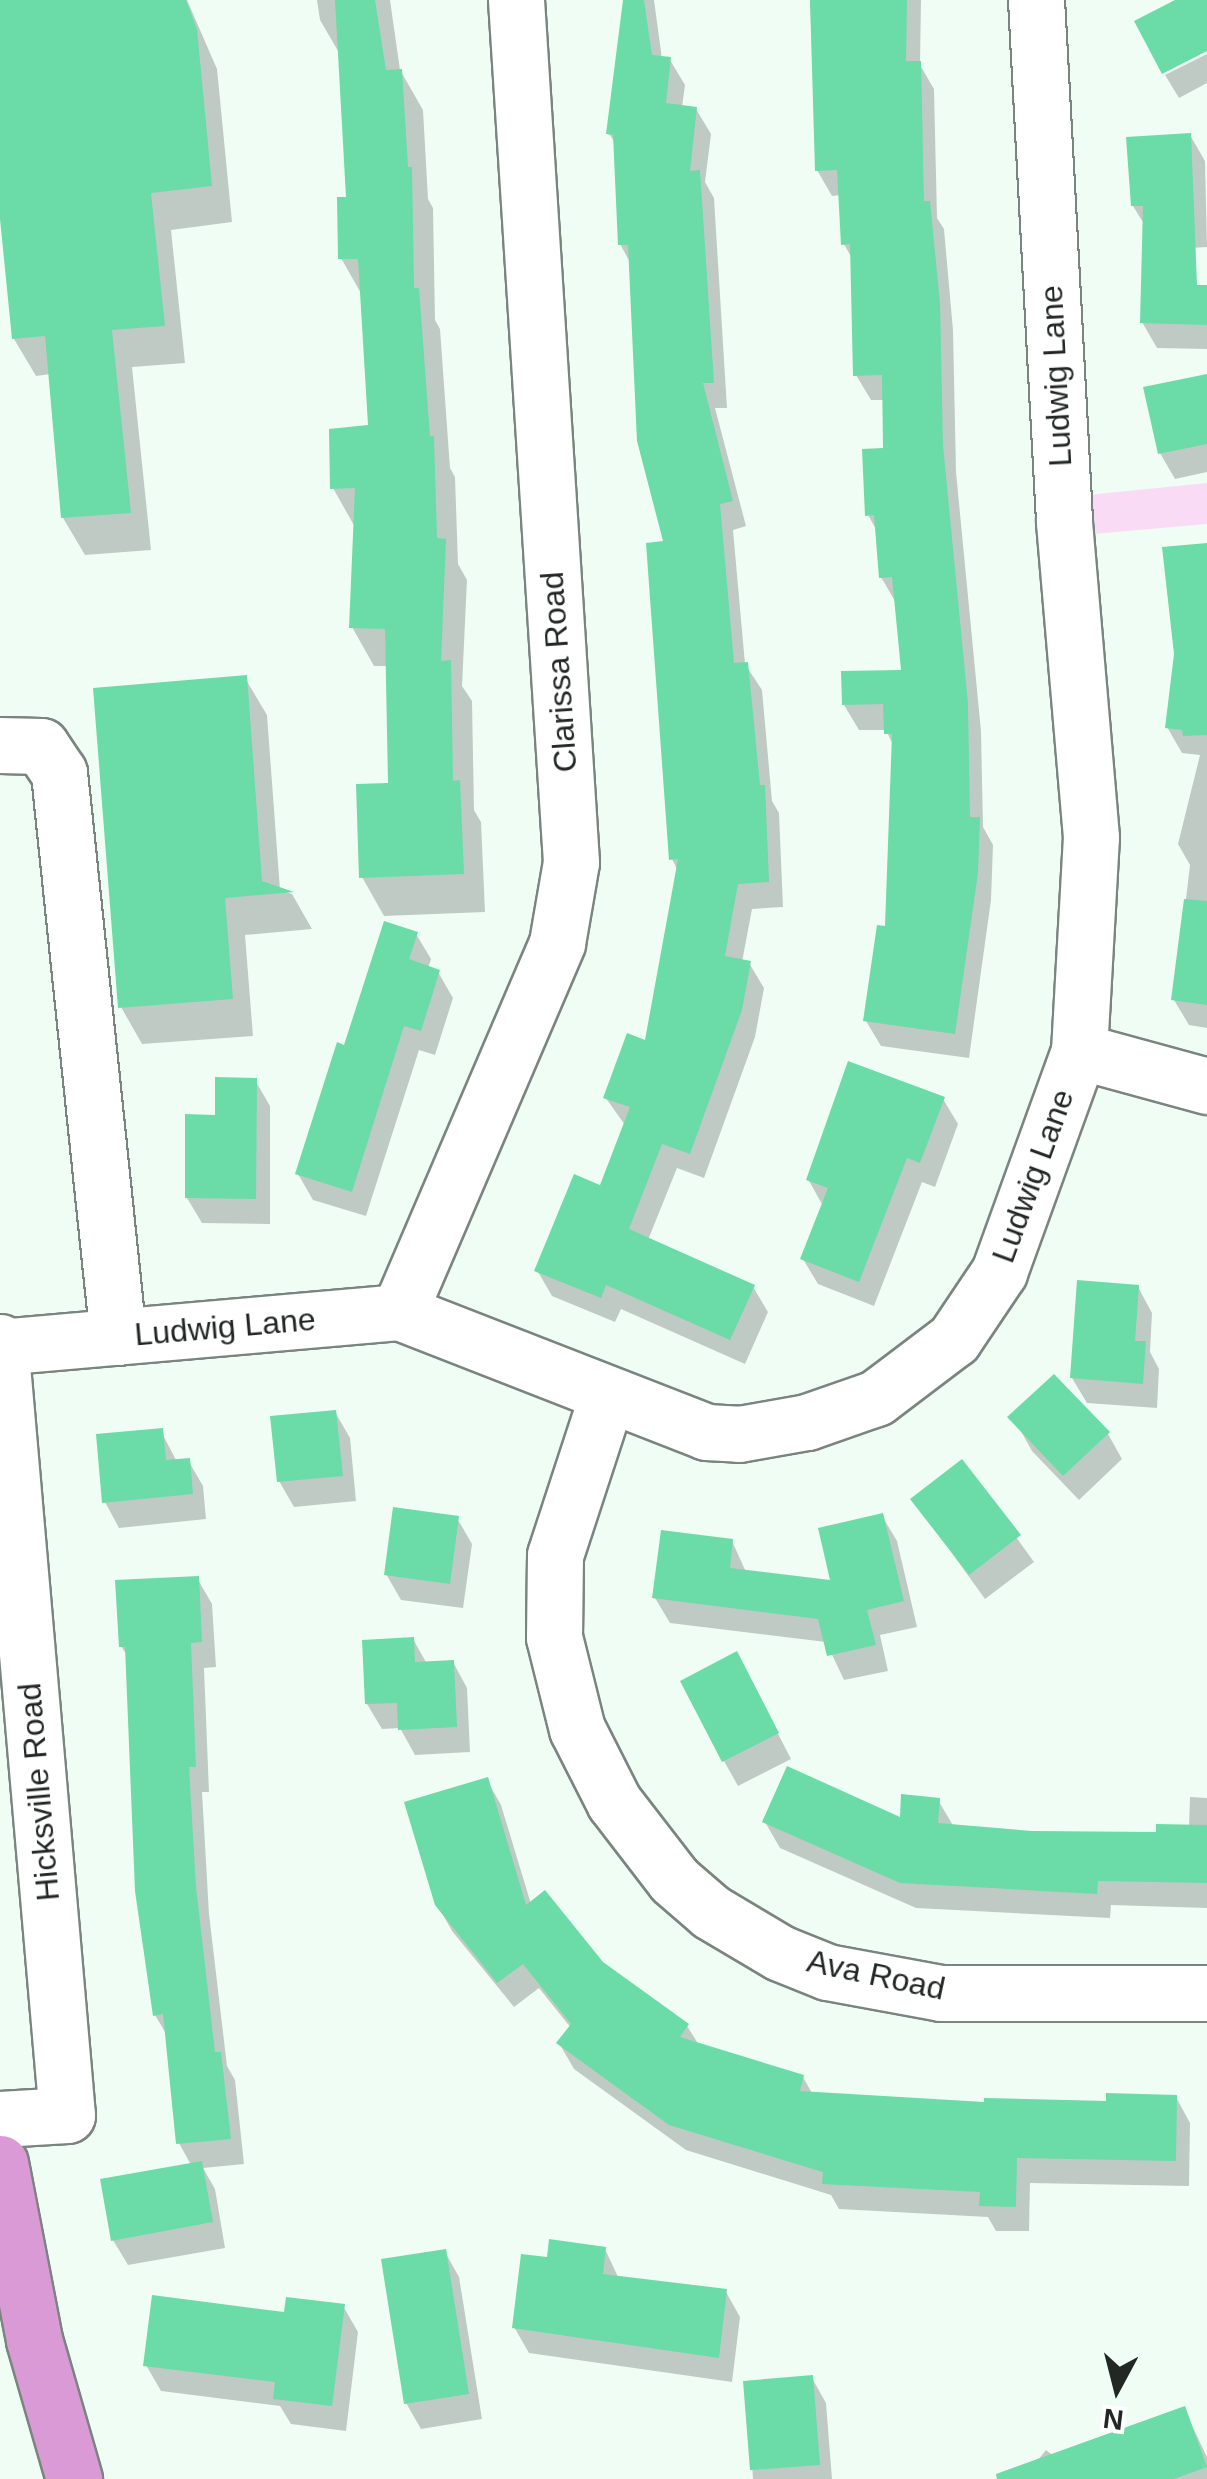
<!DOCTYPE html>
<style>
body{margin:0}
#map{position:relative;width:1207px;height:2479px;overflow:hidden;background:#f0fdf5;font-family:Helvetica,sans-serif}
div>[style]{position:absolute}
.green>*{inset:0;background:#fadbf6}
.shadow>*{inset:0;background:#0003}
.building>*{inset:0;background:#6bdba7}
.roads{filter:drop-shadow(2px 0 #7a857f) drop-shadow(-2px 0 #7a857f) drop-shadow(0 2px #7a857f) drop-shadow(0 -2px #7a857f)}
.minor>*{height:55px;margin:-27.5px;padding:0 27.5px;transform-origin:27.5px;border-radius:27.5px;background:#fff}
.major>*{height:55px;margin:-27.5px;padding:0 27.5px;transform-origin:27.5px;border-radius:27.5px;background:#d99ad6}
span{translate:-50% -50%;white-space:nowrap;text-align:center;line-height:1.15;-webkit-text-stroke:9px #fff;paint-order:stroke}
.street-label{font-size:32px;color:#222724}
.north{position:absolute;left:1067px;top:2339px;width:100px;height:100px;-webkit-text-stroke:8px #fff;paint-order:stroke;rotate:187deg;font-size:28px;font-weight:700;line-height:40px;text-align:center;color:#222724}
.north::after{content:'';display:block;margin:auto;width:35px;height:45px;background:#222724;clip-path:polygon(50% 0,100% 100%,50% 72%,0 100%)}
</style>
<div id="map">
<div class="green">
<div style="clip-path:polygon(1207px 483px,1207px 524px,1071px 536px,1068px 497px)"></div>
</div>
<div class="shadow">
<div style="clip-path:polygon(0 0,187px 0,217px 69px,232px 222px,171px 230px,185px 363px,132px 367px,151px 550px,85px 555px,63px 518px,51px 374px,36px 376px,14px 339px,0 193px)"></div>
<div style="clip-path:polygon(317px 0,390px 0,400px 70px,423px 110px,428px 199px,433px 208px,435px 320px,440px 329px,450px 468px,455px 477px,458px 564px,467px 580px,462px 686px,472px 701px,474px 810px,481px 822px,485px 912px,384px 916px,362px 877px,391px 785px,388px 666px,374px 666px,352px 627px,356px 529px,333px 488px,371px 427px,362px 295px,341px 258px,349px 199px,341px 56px,320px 20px)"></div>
<div style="clip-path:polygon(625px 0,654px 0,662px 59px,670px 60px,685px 85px,682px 107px,696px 109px,711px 134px,705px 182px,714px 198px,727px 408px,715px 408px,746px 526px,733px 530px,745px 664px,762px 690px,772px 801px,779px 813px,783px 907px,752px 909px,742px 962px,749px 963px,764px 988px,755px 1037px,704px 1178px,677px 1168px,648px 1240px,753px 1287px,768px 1312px,745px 1364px,621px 1309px,615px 1322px,552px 1296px,537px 1270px,602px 1188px,625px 1125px,605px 1097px,647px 1043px,678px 871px,672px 859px,666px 544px,631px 264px,620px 244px,616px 145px,609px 133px)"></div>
<div style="clip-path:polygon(810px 0,921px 0,920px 65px,934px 89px,937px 218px,944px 229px,953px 330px,956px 472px,981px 731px,983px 827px,993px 845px,991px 900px,969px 1058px,881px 1046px,866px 1021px,887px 929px,894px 747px,886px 730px,859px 730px,844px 705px,904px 673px,896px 603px,881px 577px,877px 531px,868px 515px,885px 450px,885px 400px,871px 400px,856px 375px,853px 260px,844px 244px,841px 195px,832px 196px,817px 170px)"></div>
<div style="clip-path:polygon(1207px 54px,1207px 83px,1179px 98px,1165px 75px)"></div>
<div style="clip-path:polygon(1190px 135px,1205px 161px,1207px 247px,1160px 250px,1133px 206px)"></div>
<div style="clip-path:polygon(1207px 287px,1207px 349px,1157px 348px,1142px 322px)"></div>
<div style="clip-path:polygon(1207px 380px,1207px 472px,1175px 479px,1160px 453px)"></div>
<div style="clip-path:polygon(1207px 545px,1207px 1028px,1189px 1025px,1174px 1000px,1190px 865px,1178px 844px,1200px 755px,1182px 753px,1167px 727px)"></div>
<div style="clip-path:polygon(245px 678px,267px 715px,280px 890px,292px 894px,312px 929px,245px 935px,253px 1036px,142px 1044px,121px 1007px)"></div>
<div style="clip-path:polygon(416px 934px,431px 959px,428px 968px,438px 972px,453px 998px,435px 1055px,419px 1050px,366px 1216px,313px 1200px,298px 1174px,346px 1048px)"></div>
<div style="clip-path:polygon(255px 1080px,270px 1106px,270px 1224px,202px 1223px,187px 1198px,218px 1117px)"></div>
<div style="clip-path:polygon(943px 1099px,958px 1124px,935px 1187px,922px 1182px,874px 1306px,818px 1284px,803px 1259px,823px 1206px,808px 1179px)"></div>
<div style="clip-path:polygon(1138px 1287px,1152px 1313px,1150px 1352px,1159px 1369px,1157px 1408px,1087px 1403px,1072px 1378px)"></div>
<div style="clip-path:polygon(335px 1412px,350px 1438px,356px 1501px,294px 1507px,279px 1481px)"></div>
<div style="clip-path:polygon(1017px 1424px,1108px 1434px,1122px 1459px,1079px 1500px,1032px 1451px)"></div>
<div style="clip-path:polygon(161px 1431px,177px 1462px,188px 1460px,203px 1486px,206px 1519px,119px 1528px,105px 1502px)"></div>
<div style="clip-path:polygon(962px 1462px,1034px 1562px,985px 1599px,913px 1499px)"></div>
<div style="clip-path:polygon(882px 1516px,897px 1541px,917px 1627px,880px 1635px,888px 1671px,844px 1680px,826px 1642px,670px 1623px,655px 1598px,732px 1541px,746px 1572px,834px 1583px)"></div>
<div style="clip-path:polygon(457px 1518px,472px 1544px,463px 1608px,401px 1600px,386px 1574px)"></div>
<div style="clip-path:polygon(197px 1578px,212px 1604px,216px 1667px,204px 1668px,209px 1792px,202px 1792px,209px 1914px,227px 2066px,235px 2080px,244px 2164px,203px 2168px,215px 2189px,225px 2248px,128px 2265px,113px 2240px,191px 2165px,179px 2143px,168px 2037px,155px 2015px,128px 1657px,121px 1646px)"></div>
<div style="clip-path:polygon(413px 1639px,427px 1664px,453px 1662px,467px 1688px,470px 1752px,415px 1755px,400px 1728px,382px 1729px,367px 1704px)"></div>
<div style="clip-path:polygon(750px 1680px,791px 1759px,738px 1786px,724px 1761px)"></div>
<div style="clip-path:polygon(487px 1780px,501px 1805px,531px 1904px,601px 1964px,687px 2026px,699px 2045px,803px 2077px,813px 2095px,987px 2105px,1109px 2103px,1176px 2097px,1190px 2123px,1189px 2186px,1030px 2183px,1029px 2231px,996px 2231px,988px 2217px,839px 2209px,831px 2195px,686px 2150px,574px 2069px,559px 2043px,571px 2028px,539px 1988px,514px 2007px,452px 1931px,437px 1904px)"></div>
<div style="clip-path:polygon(1190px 1797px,1207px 1798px,1207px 1908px,1111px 1905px,1110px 1918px,916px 1908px,780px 1848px,765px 1822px,902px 1820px,938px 1800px,954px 1827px,1032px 1833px,1158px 1834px,1189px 1827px)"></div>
<div style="clip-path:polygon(605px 2249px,619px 2279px,726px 2292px,740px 2317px,732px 2382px,529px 2353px,514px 2327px,549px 2260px)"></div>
<div style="clip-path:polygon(445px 2252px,459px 2277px,482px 2419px,421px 2429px,406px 2403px)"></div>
<div style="clip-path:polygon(343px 2306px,358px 2332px,346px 2431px,291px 2424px,280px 2406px,161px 2391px,146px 2365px)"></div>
<div style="clip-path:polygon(812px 2378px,826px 2403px,832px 2479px,753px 2479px,746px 2383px)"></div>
<div style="clip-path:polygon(1184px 2409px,1207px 2457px,1207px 2479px,1023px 2479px,1046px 2450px,1054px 2456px)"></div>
</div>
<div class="building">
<div style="clip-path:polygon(0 0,186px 0,197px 29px,212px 186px,151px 193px,165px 326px,112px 330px,131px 513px,61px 518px,45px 336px,12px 339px,0 219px)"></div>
<div style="clip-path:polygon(335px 0,375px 0,386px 70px,402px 69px,408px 167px,412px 167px,414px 288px,419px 288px,430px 436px,434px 436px,437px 538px,446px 539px,441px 661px,451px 660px,453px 781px,460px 780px,464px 874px,359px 878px,356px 784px,388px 783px,385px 629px,349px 628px,355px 488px,330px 489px,329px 429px,368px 425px,358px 259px,338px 259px,337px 197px,346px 197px)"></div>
<div style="clip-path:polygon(623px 0,644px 0,652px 55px,671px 57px,666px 103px,697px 107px,690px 171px,700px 170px,714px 383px,703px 383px,733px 501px,720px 504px,734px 663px,748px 662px,760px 785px,765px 785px,769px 882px,738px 884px,725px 956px,751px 961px,742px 1010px,690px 1154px,662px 1144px,629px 1229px,755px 1285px,730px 1340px,606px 1285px,601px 1298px,534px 1271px,574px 1174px,600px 1185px,630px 1107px,603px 1098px,627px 1033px,645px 1040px,678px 859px,669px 860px,646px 543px,663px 541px,637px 441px,628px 245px,618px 245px,613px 135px,606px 134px)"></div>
<div style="clip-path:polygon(810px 0,907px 0,906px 61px,921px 61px,924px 201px,930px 201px,940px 303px,943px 445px,968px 703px,970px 817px,980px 817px,978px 873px,955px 1034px,863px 1021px,877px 925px,885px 926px,892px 734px,884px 734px,883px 704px,842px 705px,841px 671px,901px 670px,892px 577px,879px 578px,874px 515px,865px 516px,862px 449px,883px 448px,882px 375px,853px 376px,850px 244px,841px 245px,837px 170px,815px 171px)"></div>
<div style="clip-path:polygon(1175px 0,1207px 0,1207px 51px,1162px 74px,1134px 21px)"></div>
<div style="clip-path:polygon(1191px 133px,1197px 285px,1207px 285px,1207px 325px,1140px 323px,1143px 206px,1131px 206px,1126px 137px)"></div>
<div style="clip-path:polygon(1207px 374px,1207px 444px,1158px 454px,1143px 387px)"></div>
<div style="clip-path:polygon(1207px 543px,1207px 735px,1183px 736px,1182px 730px,1165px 728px,1174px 654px,1162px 547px)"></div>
<div style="clip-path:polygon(247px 675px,262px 881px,294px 892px,225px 898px,233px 999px,118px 1008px,93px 688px)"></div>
<div style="clip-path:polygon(1184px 899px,1207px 901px,1207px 1005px,1171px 1000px)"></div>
<div style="clip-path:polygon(384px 921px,418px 932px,409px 959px,440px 970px,421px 1031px,404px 1026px,352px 1192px,295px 1174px,337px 1042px,344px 1045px)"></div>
<div style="clip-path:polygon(848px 1061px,945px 1097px,920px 1163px,907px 1158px,859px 1282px,800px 1259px,828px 1188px,806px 1180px)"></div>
<div style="clip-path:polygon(215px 1077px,257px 1078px,256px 1199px,185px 1198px,185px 1114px,215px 1115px)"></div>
<div style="clip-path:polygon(1077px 1280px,1139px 1285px,1135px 1341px,1146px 1341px,1143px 1384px,1070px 1378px)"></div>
<div style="clip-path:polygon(1054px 1374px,1110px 1432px,1063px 1476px,1007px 1417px)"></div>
<div style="clip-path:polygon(336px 1410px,343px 1476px,277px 1482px,270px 1416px)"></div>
<div style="clip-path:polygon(163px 1428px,166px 1460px,190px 1458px,193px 1494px,102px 1503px,96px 1434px)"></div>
<div style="clip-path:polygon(962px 1459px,1021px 1535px,969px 1575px,910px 1499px)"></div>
<div style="clip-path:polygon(393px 1507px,459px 1516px,450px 1584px,384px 1575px)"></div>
<div style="clip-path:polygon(883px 1513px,904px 1601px,867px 1610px,876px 1645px,827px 1656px,818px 1619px,652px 1598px,661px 1530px,733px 1539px,730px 1568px,830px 1580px,818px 1528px)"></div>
<div style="clip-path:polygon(199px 1576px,202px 1642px,191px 1643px,196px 1767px,189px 1767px,196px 1887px,215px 2052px,221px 2052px,231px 2139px,176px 2144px,163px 2014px,153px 2016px,135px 1891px,125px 1647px,119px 1647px,115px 1580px)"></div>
<div style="clip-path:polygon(414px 1637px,415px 1662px,454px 1660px,457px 1727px,398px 1730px,397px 1703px,365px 1704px,362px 1640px)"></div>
<div style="clip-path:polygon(737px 1651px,779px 1733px,722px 1762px,680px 1681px)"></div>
<div style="clip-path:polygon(787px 1766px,900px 1817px,901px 1794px,940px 1798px,938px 1823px,1032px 1831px,1156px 1832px,1156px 1824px,1207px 1825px,1207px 1883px,1098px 1881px,1097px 1894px,900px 1883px,762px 1822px)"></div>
<div style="clip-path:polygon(488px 1777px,526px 1905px,545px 1890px,603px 1962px,689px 2024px,680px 2037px,804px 2075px,800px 2091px,984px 2102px,984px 2098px,1106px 2101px,1106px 2093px,1177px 2095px,1176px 2161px,1017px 2158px,1016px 2207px,979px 2206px,980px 2192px,822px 2184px,823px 2172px,669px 2125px,556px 2043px,571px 2024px,523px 1964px,497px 1983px,435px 1905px,404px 1802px)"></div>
<div style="clip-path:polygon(202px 2161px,213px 2222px,111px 2241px,100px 2179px)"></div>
<div style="clip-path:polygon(549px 2239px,606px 2247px,603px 2274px,727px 2289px,719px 2358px,512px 2328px,521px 2254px,547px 2257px)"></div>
<div style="clip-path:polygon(446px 2249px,469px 2394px,404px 2404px,381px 2259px)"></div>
<div style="clip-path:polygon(152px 2295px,284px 2312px,286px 2297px,345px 2304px,332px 2406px,273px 2399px,275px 2382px,143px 2366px)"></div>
<div style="clip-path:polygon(813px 2375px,820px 2465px,750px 2470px,743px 2381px)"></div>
<div style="clip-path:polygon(1185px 2406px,1207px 2467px,1174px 2479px,997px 2479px,996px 2474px)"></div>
</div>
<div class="roads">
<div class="minor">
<div style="left:0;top:745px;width:41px;rotate:1.4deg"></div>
<div style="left:41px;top:746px;width:32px;rotate:56deg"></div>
<div style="left:59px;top:773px;width:567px;rotate:84.03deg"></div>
<div style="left:1079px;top:1051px;width:133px;rotate:15.3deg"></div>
<div style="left:399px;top:1312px;width:401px;rotate:-66.8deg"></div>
<div style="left:557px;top:943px;width:82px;rotate:-80.2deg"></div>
<div style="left:571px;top:862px;width:864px;rotate:-93.65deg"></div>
<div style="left:0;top:1342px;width:776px;rotate:85.05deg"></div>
<div style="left:67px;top:2115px;width:67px;rotate:176.6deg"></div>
<div style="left:0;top:1347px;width:401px;rotate:-5deg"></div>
<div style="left:399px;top:1312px;width:330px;rotate:21.3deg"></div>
<div style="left:706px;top:1432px;width:33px;rotate:3deg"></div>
<div style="left:739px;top:1434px;width:69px;rotate:-10deg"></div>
<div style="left:807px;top:1422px;width:73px;rotate:-19.2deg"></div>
<div style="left:876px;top:1398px;width:98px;rotate:-37.1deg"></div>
<div style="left:954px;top:1339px;width:81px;rotate:-56.1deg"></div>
<div style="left:999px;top:1272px;width:235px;rotate:-70.1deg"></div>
<div style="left:1079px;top:1051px;width:214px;rotate:-86.8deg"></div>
<div style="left:1091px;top:837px;width:318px;rotate:-94.9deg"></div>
<div style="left:1064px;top:520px;width:521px;rotate:-93.08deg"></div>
<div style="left:607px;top:1396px;width:167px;rotate:108.1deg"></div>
<div style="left:555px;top:1555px;width:82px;rotate:90.7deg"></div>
<div style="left:554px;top:1637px;width:95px;rotate:76deg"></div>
<div style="left:577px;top:1729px;width:82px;rotate:63.1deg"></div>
<div style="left:614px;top:1802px;width:98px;rotate:52.4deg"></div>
<div style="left:674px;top:1880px;width:49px;rotate:40.9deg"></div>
<div style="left:711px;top:1912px;width:80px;rotate:30.7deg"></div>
<div style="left:780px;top:1953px;width:51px;rotate:22deg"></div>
<div style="left:827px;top:1972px;width:116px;rotate:10.4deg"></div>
<div style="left:941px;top:1993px;width:266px"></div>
</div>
<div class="major">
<div style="left:0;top:2163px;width:180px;rotate:79.1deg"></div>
<div style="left:34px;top:2340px;width:145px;rotate:73.9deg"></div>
</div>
</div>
<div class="street-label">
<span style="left:1056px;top:376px;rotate:-93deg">Ludwig Lane</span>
<span style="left:559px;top:672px;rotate:-94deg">Clarissa Road</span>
<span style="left:1033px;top:1176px;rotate:-70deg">Ludwig Lane</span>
<span style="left:225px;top:1327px;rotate:-5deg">Ludwig Lane</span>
<span style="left:39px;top:1792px;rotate:-95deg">Hicksville Road</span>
<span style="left:876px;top:1975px;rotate:12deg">Ava Road</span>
</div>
<div class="north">N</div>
</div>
